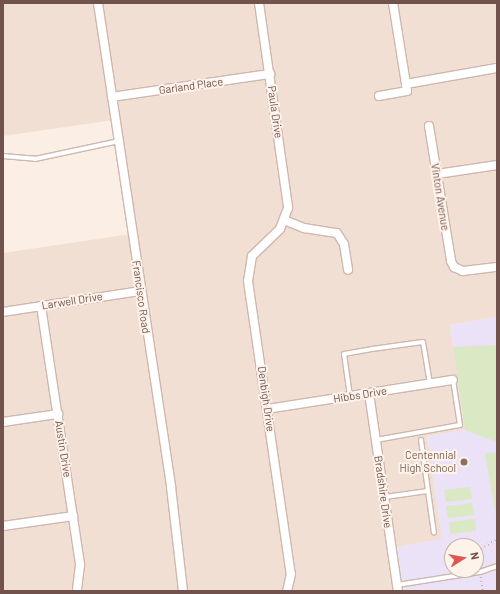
<!DOCTYPE html>
<style>
body{margin:0}
#map{position:relative;width:500px;height:594px;overflow:hidden;background:#fbeee5;font-family:Barlow,sans-serif}
div>[style]{position:absolute}
.residential>*{inset:0;background:#f2dfd4}
.education>*{inset:0;background:#ebe2f7}
.green>*{inset:0;background:#dae8c4}
.path>*{height:1.5px;margin-top:-0.75px;transform-origin:0;background:repeating-linear-gradient(90deg,#d4aba1 0 1px,transparent 0 4px)}
.roads{filter:drop-shadow(1px 0 #ceb7af) drop-shadow(-1px 0 #ceb7af) drop-shadow(0 1px #ceb7af) drop-shadow(0 -1px #ceb7af)}
.lane>*{height:4px;margin:-2px;padding:0 2px;transform-origin:2px;border-radius:2px;background:#fff}
.street>*{height:8px;margin:-4px;padding:0 4px;transform-origin:4px;border-radius:4px;background:#fff}
.dots>*{width:11px;height:11px;translate:-50% -50%;box-sizing:border-box;border:2px solid #fef3eb;border-radius:50%}
span{translate:-50% -50%;white-space:nowrap;text-align:center;line-height:1.15;-webkit-text-stroke:4px #fef3eb;paint-order:stroke}
.street-label{font-size:11px;color:#72524c}
.education-label{font-size:11px;color:#785e54}
.right{translate:-100% -50%;text-align:right}
.frame{position:absolute;inset:0;border:4px solid #72524c;pointer-events:none}
.north{position:absolute;left:444px;top:538px;width:40px;height:40px;box-sizing:border-box;background:#fef3eb;border:1px solid #c6b3ab;border-radius:50%;rotate:79deg;font-size:11px;font-weight:700;line-height:16px;text-align:center;color:#72524c}
.north::after{content:'';display:block;margin:auto;width:14px;height:18px;background:#de5551;clip-path:polygon(50% 0,100% 100%,50% 72%,0 100%)}
</style>
<div id="map">
<div class="residential">
<div style="clip-path:polygon(3px 3px,497px 3px,497px 317px,450px 325px,465px 430px,427px 436px,442px 539px,397px 547px,403px 591px,3px 591px,3px 253px,131px 234px,114px 120px,3px 136px)"></div>
</div>
<div class="education">
<div style="clip-path:polygon(evenodd,497px 317px,497px 591px,403px 591px,397px 547px,442px 539px,427px 436px,465px 430px,450px 325px,497px 317px,452px 546px,476px 546px,476px 570px,452px 570px,452px 546px)"></div>
</div>
<div class="green">
<div style="clip-path:polygon(497px 345px,497px 442px,465px 430px,453px 347px)"></div>
<div style="clip-path:polygon(497px 452px,497px 522px,485px 453px)"></div>
<div style="clip-path:polygon(470px 487px,472px 499px,446px 502px,444px 490px)"></div>
<div style="clip-path:polygon(472px 503px,474px 515px,448px 518px,446px 506px)"></div>
<div style="clip-path:polygon(475px 519px,476px 531px,450px 534px,449px 522px)"></div>
</div>
<div class="path">
<div style="left:479px;top:567px;width:18px;rotate:-84deg"></div>
<div style="left:481px;top:549px;width:19px;rotate:-32deg"></div>
<div style="left:481px;top:577px;width:14px;rotate:82deg"></div>
</div>
<div class="roads">
<div class="lane">
<div style="left:3px;top:156px;width:32px;rotate:5deg"></div>
<div style="left:35px;top:159px;width:86px;rotate:-12.1deg"></div>
<div style="left:350px;top:396px;width:42px;rotate:-98.1deg"></div>
<div style="left:344px;top:354px;width:28px;rotate:-10deg"></div>
<div style="left:372px;top:349px;width:51px;rotate:-7.8deg"></div>
<div style="left:423px;top:342px;width:43px;rotate:80.5deg"></div>
<div style="left:376px;top:440px;width:85px;rotate:-10.1deg"></div>
<div style="left:460px;top:425px;width:46px;rotate:-98.8deg"></div>
<div style="left:421px;top:440px;width:51px;rotate:82.2deg"></div>
<div style="left:385px;top:497px;width:43px;rotate:-7.9deg"></div>
<div style="left:428px;top:491px;width:42px;rotate:81.9deg"></div>
<div style="left:397px;top:585px;width:84px;rotate:-8.9deg"></div>
<div style="left:480px;top:572px;width:18px;rotate:-19deg"></div>
</div>
<div class="street">
<div style="left:98px;top:3px;width:489px;rotate:81.4deg"></div>
<div style="left:171px;top:487px;width:105px;rotate:83.4deg"></div>
<div style="left:259px;top:3px;width:207px;rotate:81.9deg"></div>
<div style="left:288px;top:208px;width:22px;rotate:111deg"></div>
<div style="left:280px;top:229px;width:39px;rotate:136deg"></div>
<div style="left:252px;top:256px;width:25px;rotate:99deg"></div>
<div style="left:248px;top:281px;width:296px;rotate:81.7deg"></div>
<div style="left:291px;top:574px;width:17px;rotate:103deg"></div>
<div style="left:393px;top:3px;width:82px;rotate:80.9deg"></div>
<div style="left:379px;top:96px;width:28px;rotate:-10deg"></div>
<div style="left:407px;top:91px;width:7px;rotate:-98deg"></div>
<div style="left:406px;top:84px;width:92px;rotate:-10deg"></div>
<div style="left:112px;top:97px;width:160px;rotate:-8.3deg"></div>
<div style="left:429px;top:126px;width:137px;rotate:80.7deg"></div>
<div style="left:451px;top:261px;width:7px;rotate:63deg"></div>
<div style="left:454px;top:267px;width:10px;rotate:24deg"></div>
<div style="left:463px;top:271px;width:34px;rotate:-7deg"></div>
<div style="left:437px;top:174px;width:61px;rotate:-8.5deg"></div>
<div style="left:284px;top:220px;width:22px;rotate:22deg"></div>
<div style="left:304px;top:228px;width:33px;rotate:9deg"></div>
<div style="left:337px;top:233px;width:13px;rotate:58deg"></div>
<div style="left:344px;top:244px;width:26px;rotate:81deg"></div>
<div style="left:41px;top:306px;width:262px;rotate:81.4deg"></div>
<div style="left:80px;top:565px;width:26px;rotate:97deg"></div>
<div style="left:3px;top:312px;width:139px;rotate:-8.7deg"></div>
<div style="left:369px;top:393px;width:200px;rotate:81.7deg"></div>
<div style="left:267px;top:409px;width:188px;rotate:-8.9deg"></div>
<div style="left:3px;top:422px;width:56px;rotate:-8.3deg"></div>
<div style="left:3px;top:526px;width:71px;rotate:-8.1deg"></div>
</div>
</div>
<div class="dots">
<div style="left:464px;top:462px;background:#8d6e63"></div>
</div>
<div class="street-label">
<span style="left:191px;top:86px;rotate:-8deg">Garland Place</span>
<span style="left:275px;top:112px;rotate:82deg">Paula Drive</span>
<span style="left:440px;top:197px;rotate:81deg">Vinton Avenue</span>
<span style="left:141px;top:297px;rotate:82deg">Francisco Road</span>
<span style="left:72px;top:301px;rotate:-9deg">Larwell Drive</span>
<span style="left:360px;top:395px;rotate:-9deg">Hibbs Drive</span>
<span style="left:266px;top:399px;rotate:82deg">Denbigh Drive</span>
<span style="left:63px;top:449px;rotate:81deg">Austin Drive</span>
<span style="left:383px;top:492px;rotate:82deg">Bradshire Drive</span>
</div>
<div class="education-label">
<span class="right" style="left:456px;top:462px">Centennial<br>High School</span>
</div>
<div class="frame"></div>
<div class="north">N</div>
</div>
